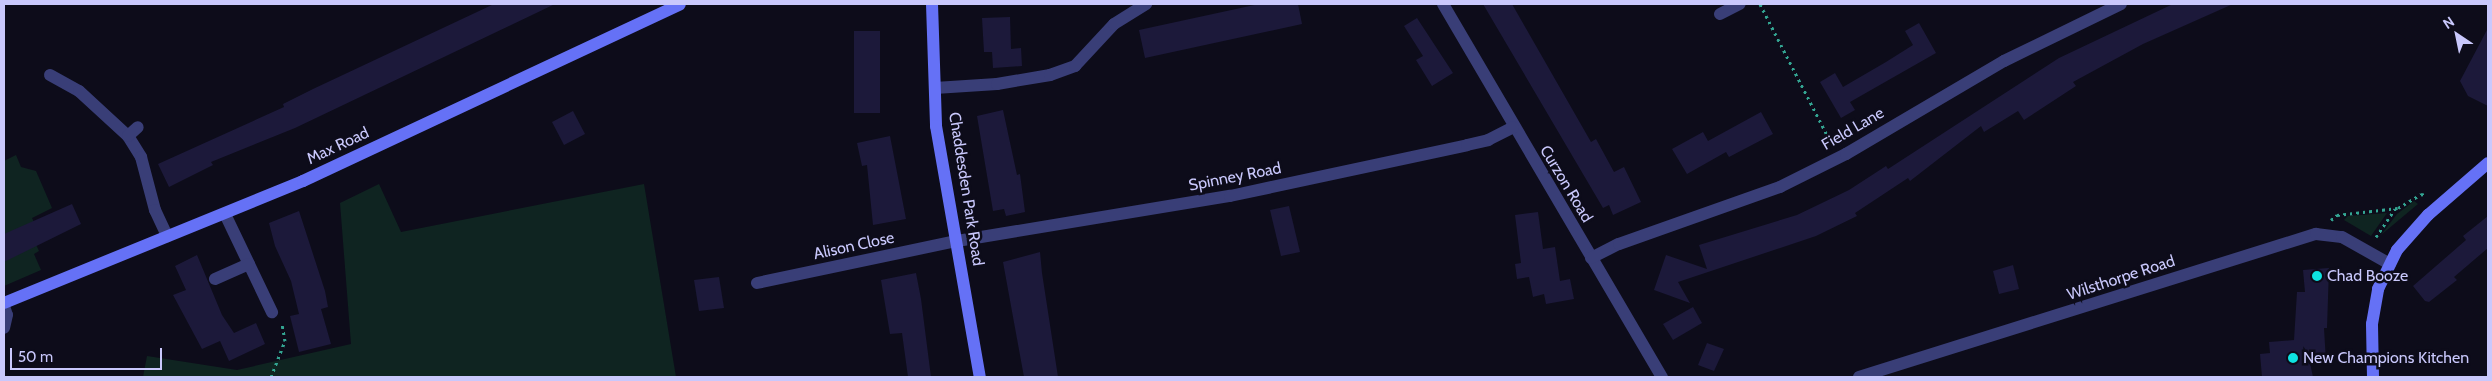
<!DOCTYPE html>
<style>
body{margin:0}
#map{position:relative;width:2492px;height:381px;overflow:hidden;background:#0d0c1a;font-family:Cabin,sans-serif}
div>[style]{position:absolute}
.green>*{inset:0;background:#0f2421}
.building>*{inset:0;background:#1c193a}
.path>*{height:3px;margin-top:-1.5px;transform-origin:0;background:repeating-linear-gradient(90deg,#33a592 0 2.5px,transparent 0 6.5px)}
.street>*{height:12px;margin:-6px;padding:0 6px;transform-origin:6px;border-radius:6px;background:#393e77}
.secondary>*{height:12px;margin:-6px;padding:0 6px;transform-origin:6px;border-radius:6px;background:#6571f6}
.dots>*{width:14px;height:14px;translate:-50% -50%;box-sizing:border-box;border:2px solid #0d0c1a;border-radius:50%}
span{translate:-50% -50%;white-space:nowrap;text-align:center;line-height:1.15;-webkit-text-stroke:5px #0d0c1a;paint-order:stroke}
.street-label{font-size:16px;color:#c9c8fc}
.poi-label{font-size:16px;color:#c9c8fc}
.left{translate:0 -50%;text-align:left}
.frame{position:absolute;inset:0;border:5px solid #c9c8fc;pointer-events:none}
.north{position:absolute;left:2432px;top:10px;width:50px;height:50px;-webkit-text-stroke:4px #0d0c1a;paint-order:stroke;rotate:326deg;font-size:14px;font-weight:700;line-height:20px;text-align:center;color:#c9c8fc}
.north::after{content:'';display:block;margin:auto;width:18px;height:22px;background:#c9c8fc;clip-path:polygon(50% 0,100% 100%,50% 72%,0 100%)}
.scale{position:absolute;left:10px;top:348px;width:152px;height:22px;box-sizing:border-box;border:2px solid #c9c8fc;border-top:0;padding-left:6px;font-size:15px;line-height:18px;white-space:nowrap;color:#c9c8fc;-webkit-text-stroke:4px #0d0c1a;paint-order:stroke}
</style>
<div id="map">
<div class="green">
<div style="clip-path:polygon(16px 155px,21px 167px,36px 171px,52px 208px,32px 218px,37px 228px,30px 232px,39px 251px,34px 254px,41px 270px,4px 286px,4px 161px)"></div>
<div style="clip-path:polygon(379px 184px,401px 232px,644px 184px,676px 377px,143px 377px,147px 356px,237px 370px,351px 344px,340px 203px)"></div>
<div style="clip-path:polygon(2414px 201px,2418px 204px,2381px 235px,2397px 214px)"></div>
<div style="clip-path:polygon(2387px 213px,2371px 236px,2344px 220px,2348px 216px)"></div>
</div>
<div class="building">
<div style="clip-path:polygon(494px 4px,555px 4px,295px 128px,211px 162px,213px 165px,169px 187px,158px 164px,284px 107px,283px 104px,313px 89px)"></div>
<div style="clip-path:polygon(1259px 4px,1298px 4px,1302px 24px,1145px 58px,1139px 30px)"></div>
<div style="clip-path:polygon(1483px 4px,1512px 4px,1591px 142px,1596px 139px,1614px 172px,1624px 167px,1641px 202px,1613px 215px,1609px 205px,1603px 208px)"></div>
<div style="clip-path:polygon(2173px 4px,2233px 4px,2143px 44px,2073px 82px,2076px 86px,2024px 120px,2018px 111px,1984px 132px,1981px 126px,1910px 181px,1908px 178px,1855px 213px,1857px 216px,1816px 236px,1678px 282px,1690px 303px,1654px 290px,1666px 255px,1707px 269px,1699px 245px,1797px 215px,1849px 190px,1886px 166px,1888px 169px,2059px 58px)"></div>
<div style="clip-path:polygon(1010px 17px,1011px 49px,1021px 48px,1022px 66px,993px 68px,992px 52px,984px 52px,982px 18px)"></div>
<div style="clip-path:polygon(1417px 18px,1453px 73px,1432px 86px,1416px 60px,1423px 56px,1404px 26px)"></div>
<div style="clip-path:polygon(1919px 23px,1936px 53px,1850px 102px,1855px 110px,1841px 118px,1820px 82px,1835px 73px,1843px 87px,1886px 62px,1913px 45px,1905px 31px)"></div>
<div style="clip-path:polygon(2488px 28px,2488px 106px,2468px 96px,2460px 81px)"></div>
<div style="clip-path:polygon(854px 31px,880px 31px,880px 113px,854px 113px)"></div>
<div style="clip-path:polygon(1003px 110px,1017px 175px,1020px 174px,1025px 212px,1006px 216px,1004px 209px,993px 211px,977px 116px)"></div>
<div style="clip-path:polygon(573px 111px,585px 134px,564px 145px,552px 122px)"></div>
<div style="clip-path:polygon(1761px 112px,1773px 134px,1729px 157px,1726px 152px,1687px 174px,1672px 149px,1703px 132px,1708px 141px)"></div>
<div style="clip-path:polygon(890px 136px,906px 219px,873px 225px,867px 165px,862px 166px,857px 143px)"></div>
<div style="clip-path:polygon(72px 204px,81px 224px,4px 262px,4px 234px)"></div>
<div style="clip-path:polygon(1289px 206px,1300px 252px,1281px 256px,1270px 210px)"></div>
<div style="clip-path:polygon(299px 211px,325px 291px,328px 307px,321px 309px,331px 344px,299px 352px,290px 316px,299px 314px,291px 281px,275px 246px,269px 223px)"></div>
<div style="clip-path:polygon(1538px 212px,1543px 249px,1555px 247px,1560px 281px,1570px 279px,1574px 299px,1546px 304px,1544px 294px,1533px 297px,1529px 277px,1517px 279px,1515px 264px,1521px 263px,1515px 215px)"></div>
<div style="clip-path:polygon(2488px 216px,2488px 248px,2454px 277px,2457px 280px,2429px 302px,2425px 301px,2413px 286px,2466px 240px,2463px 236px)"></div>
<div style="clip-path:polygon(1040px 252px,1042px 273px,1058px 377px,1024px 377px,1003px 262px)"></div>
<div style="clip-path:polygon(197px 255px,222px 315px,234px 333px,256px 323px,265px 344px,229px 361px,220px 341px,202px 349px,173px 295px,186px 290px,175px 266px)"></div>
<div style="clip-path:polygon(2013px 265px,2019px 289px,1999px 294px,1993px 271px)"></div>
<div style="clip-path:polygon(2329px 268px,2327px 328px,2324px 328px,2326px 362px,2310px 363px,2313px 377px,2262px 377px,2260px 354px,2270px 353px,2269px 342px,2294px 340px,2297px 292px,2305px 292px,2303px 270px)"></div>
<div style="clip-path:polygon(916px 273px,921px 299px,931px 377px,908px 377px,902px 333px,890px 334px,881px 280px)"></div>
<div style="clip-path:polygon(719px 277px,724px 308px,699px 311px,694px 280px)"></div>
<div style="clip-path:polygon(1693px 307px,1702px 323px,1673px 340px,1663px 324px)"></div>
<div style="clip-path:polygon(1707px 343px,1724px 349px,1714px 371px,1698px 365px)"></div>
</div>
<div class="path">
<div style="left:1760px;top:4px;width:156px;rotate:62.9deg"></div>
<div style="left:2331px;top:220px;width:8px;rotate:-40deg"></div>
<div style="left:2337px;top:215px;width:61px;rotate:-6.5deg"></div>
<div style="left:2398px;top:208px;width:27px;rotate:-31deg"></div>
<div style="left:2421px;top:194px;width:5px;rotate:11deg"></div>
<div style="left:2376px;top:237px;width:34px;rotate:-56deg"></div>
<div style="left:271px;top:377px;width:39px;rotate:-69deg"></div>
<div style="left:285px;top:341px;width:17px;rotate:-100deg"></div>
</div>
<div class="street">
<div style="left:1443px;top:4px;width:433px;rotate:59.6deg"></div>
<div style="left:1720px;top:14px;width:22px;rotate:-27deg"></div>
<div style="left:50px;top:75px;width:33px;rotate:29deg"></div>
<div style="left:79px;top:91px;width:67px;rotate:42.6deg"></div>
<div style="left:128px;top:136px;width:25px;rotate:58deg"></div>
<div style="left:141px;top:157px;width:55px;rotate:75.2deg"></div>
<div style="left:155px;top:210px;width:29px;rotate:65deg"></div>
<div style="left:935px;top:88px;width:62px;rotate:-3.7deg"></div>
<div style="left:997px;top:84px;width:54px;rotate:-9.6deg"></div>
<div style="left:1050px;top:75px;width:27px;rotate:-20deg"></div>
<div style="left:1075px;top:66px;width:57px;rotate:-47.1deg"></div>
<div style="left:1114px;top:24px;width:38px;rotate:-32deg"></div>
<div style="left:128px;top:136px;width:13px;rotate:-42deg"></div>
<div style="left:225px;top:214px;width:109px;rotate:64.4deg"></div>
<div style="left:1591px;top:258px;width:31px;rotate:-27deg"></div>
<div style="left:1619px;top:244px;width:171px;rotate:-19.5deg"></div>
<div style="left:1780px;top:187px;width:74px;rotate:-26.6deg"></div>
<div style="left:1846px;top:154px;width:183px;rotate:-30.5deg"></div>
<div style="left:2004px;top:61px;width:130px;rotate:-26deg"></div>
<div style="left:215px;top:279px;width:37px;rotate:-24deg"></div>
<div style="left:757px;top:283px;width:204px;rotate:-11.9deg"></div>
<div style="left:957px;top:241px;width:277px;rotate:-9.4deg"></div>
<div style="left:1230px;top:196px;width:242px;rotate:-12.1deg"></div>
<div style="left:1467px;top:145px;width:22px;rotate:-13deg"></div>
<div style="left:1488px;top:140px;width:28px;rotate:-27deg"></div>
<div style="left:4px;top:306px;width:9px;rotate:72deg"></div>
<div style="left:7px;top:315px;width:13px;rotate:103deg"></div>
<div style="left:1859px;top:377px;width:479px;rotate:-17.4deg"></div>
<div style="left:2316px;top:234px;width:26px;rotate:7deg"></div>
<div style="left:2342px;top:237px;width:55px;rotate:29.4deg"></div>
</div>
<div class="secondary">
<div style="left:932px;top:4px;width:122px;rotate:88.1deg"></div>
<div style="left:936px;top:126px;width:255px;rotate:80.1deg"></div>
<div style="left:4px;top:303px;width:323px;rotate:-22.2deg"></div>
<div style="left:303px;top:181px;width:416px;rotate:-25.1deg"></div>
<div style="left:2373px;top:377px;width:53px;rotate:-91.1deg"></div>
<div style="left:2372px;top:324px;width:36px;rotate:-80deg"></div>
<div style="left:2378px;top:289px;width:43px;rotate:-64deg"></div>
<div style="left:2397px;top:250px;width:47px;rotate:-48.5deg"></div>
<div style="left:2428px;top:215px;width:79px;rotate:-40.9deg"></div>
</div>
<div class="dots">
<div style="left:2317px;top:276px;background:#0ee2e1"></div>
<div style="left:2293px;top:358px;background:#0ee2e1"></div>
</div>
<div class="street-label">
<span style="left:1853px;top:129px;rotate:-30deg">Field Lane</span>
<span style="left:338px;top:146px;rotate:-25deg">Max Road</span>
<span style="left:1235px;top:177px;rotate:-11deg">Spinney Road</span>
<span style="left:1566px;top:184px;rotate:59deg">Curzon Road</span>
<span style="left:966px;top:189px;rotate:81deg">Chaddesden Park Road</span>
<span style="left:854px;top:246px;rotate:-12deg">Alison Close</span>
<span style="left:2121px;top:278px;rotate:-18deg">Wilsthorpe Road</span>
</div>
<div class="poi-label">
<span class="left" style="left:2327px;top:276px">Chad Booze</span>
<span class="left" style="left:2303px;top:358px">New Champions Kitchen</span>
</div>
<div class="frame"></div>
<div class="north">N</div>
<div class="scale">50 m</div>
</div>
